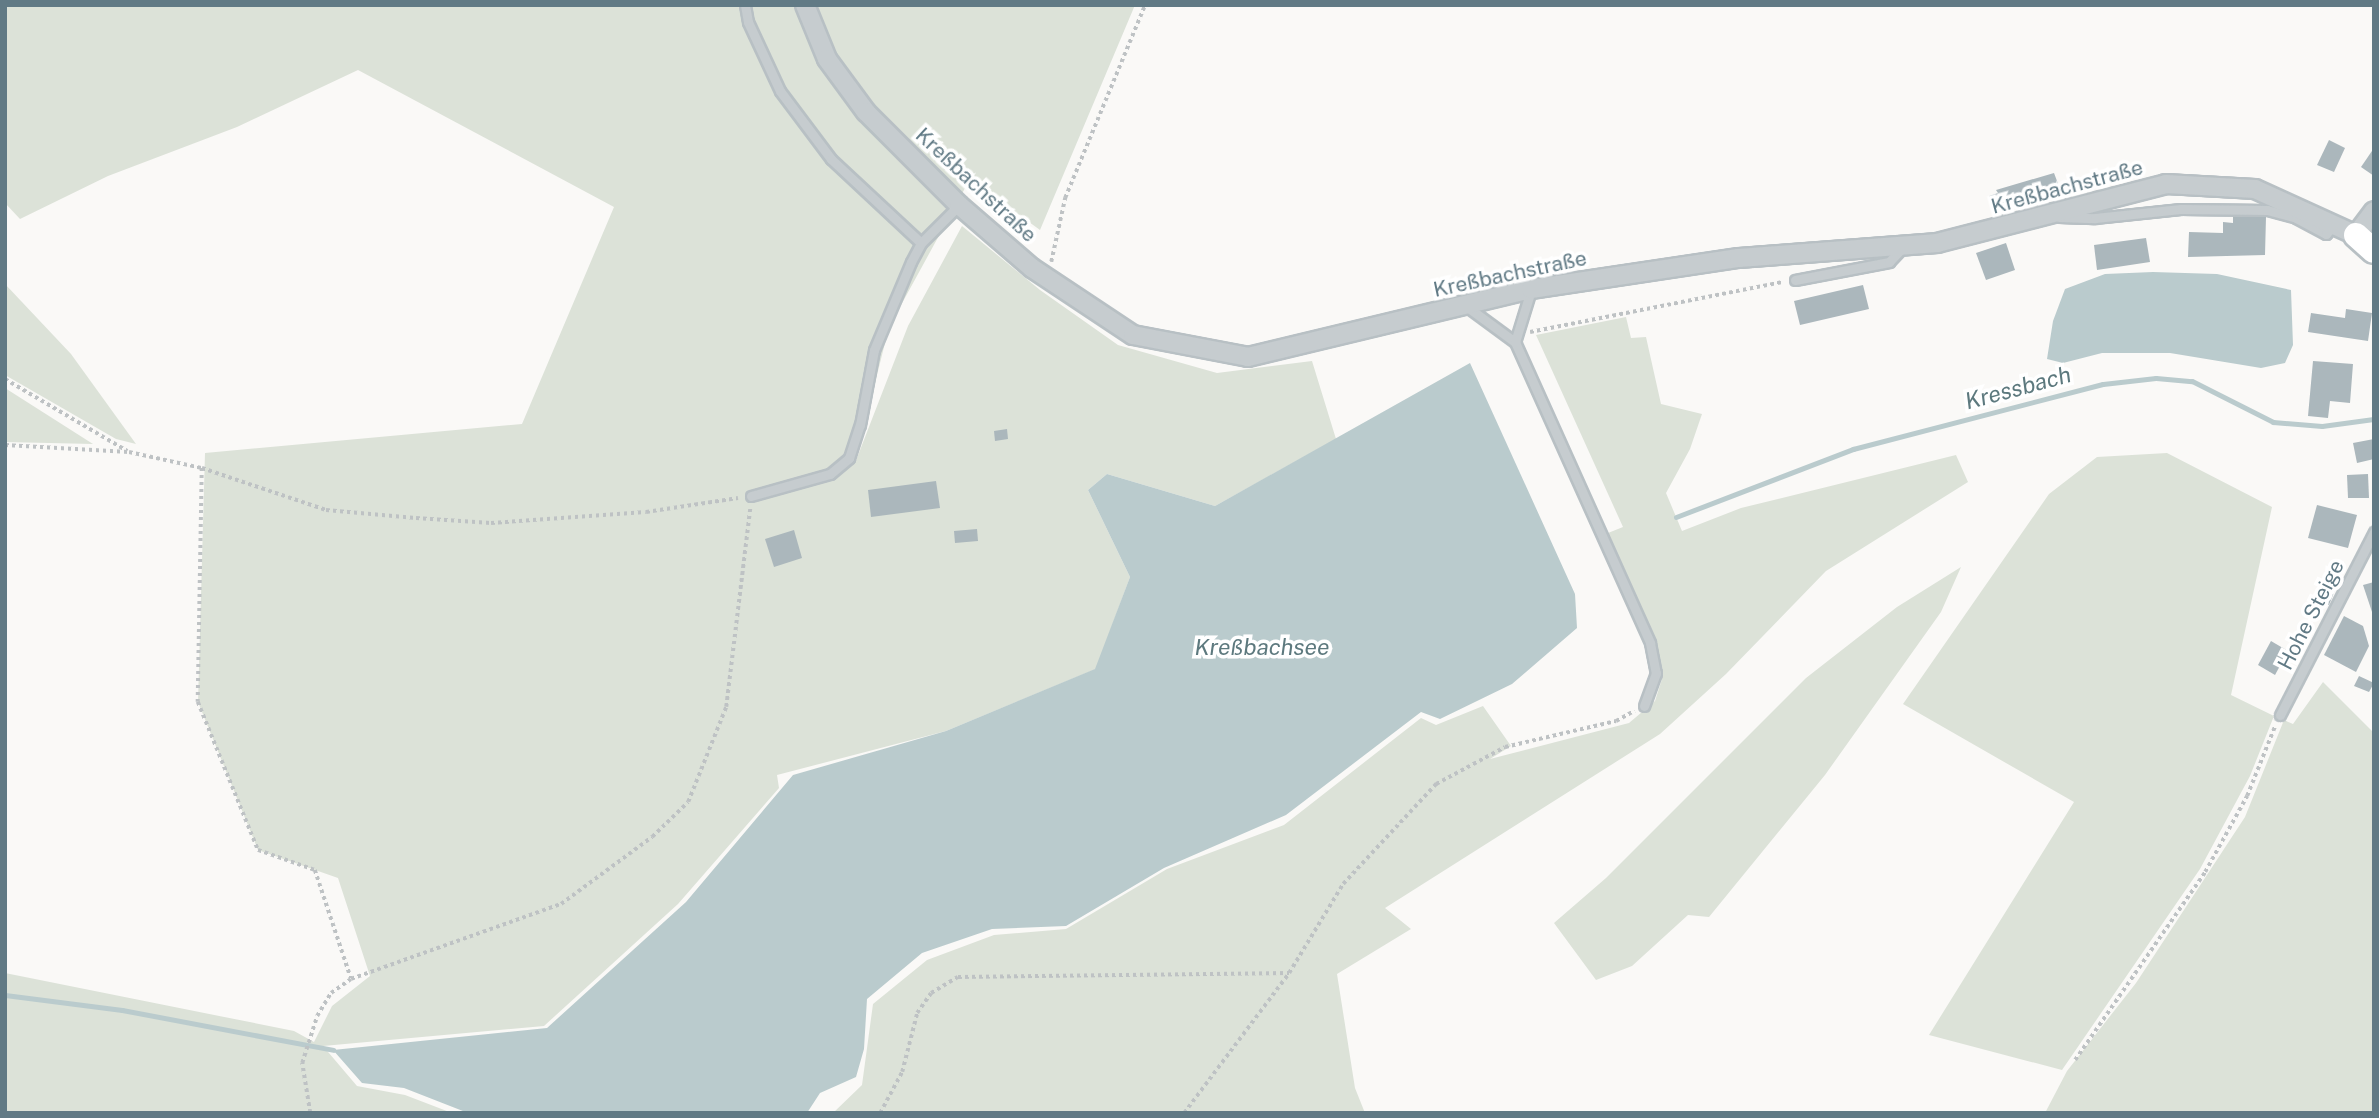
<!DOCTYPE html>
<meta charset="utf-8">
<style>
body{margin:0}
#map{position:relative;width:2379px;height:1118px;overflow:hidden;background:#faf9f7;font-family:"Public Sans",sans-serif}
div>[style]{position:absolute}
.green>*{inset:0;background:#dce2d8}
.water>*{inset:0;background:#bacbcd}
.stream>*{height:5px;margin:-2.5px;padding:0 2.5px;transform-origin:2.5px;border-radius:2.5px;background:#bacbcd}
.building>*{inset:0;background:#abb7bc}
.path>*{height:3.5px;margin-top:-1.75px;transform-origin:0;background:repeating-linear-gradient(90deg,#bec2c4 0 3.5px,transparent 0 7px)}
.roads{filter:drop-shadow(2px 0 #b8c0c4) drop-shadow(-2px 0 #b8c0c4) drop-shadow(0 2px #b8c0c4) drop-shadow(0 -2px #b8c0c4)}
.lane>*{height:9px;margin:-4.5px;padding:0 4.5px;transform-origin:4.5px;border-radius:4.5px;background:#c6cccf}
.street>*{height:18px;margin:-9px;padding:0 9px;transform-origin:9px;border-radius:9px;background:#c6cccf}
.secondary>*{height:24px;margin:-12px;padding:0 12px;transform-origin:12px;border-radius:12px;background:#fff}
span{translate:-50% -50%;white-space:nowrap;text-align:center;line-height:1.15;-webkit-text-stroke:7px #fff;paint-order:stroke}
.street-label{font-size:21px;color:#617a85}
.water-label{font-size:23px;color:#5d797e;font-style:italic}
.frame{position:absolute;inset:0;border:7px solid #617a85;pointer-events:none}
</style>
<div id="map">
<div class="green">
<div style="clip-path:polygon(5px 5px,1135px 5px,1040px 230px,970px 179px,889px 327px,855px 463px,908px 326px,962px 226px,1040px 290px,1118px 345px,1217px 373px,1312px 361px,1336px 439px,1215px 506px,1107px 474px,1088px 490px,1130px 577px,1096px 669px,946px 731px,777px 775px,779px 788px,678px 904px,544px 1026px,323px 1046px,357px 1086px,405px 1095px,452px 1113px,5px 1113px,5px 973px,294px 1031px,314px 1042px,332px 1006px,370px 976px,338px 878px,258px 850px,198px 702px,205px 453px,522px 424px,614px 207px,358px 70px,237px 127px,108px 176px,20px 219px,5px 203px)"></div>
<div style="clip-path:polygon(5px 284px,71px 354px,136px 444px,116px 439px,5px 375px)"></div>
<div style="clip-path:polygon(1626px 317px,1631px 338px,1646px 337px,1661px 404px,1702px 414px,1690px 449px,1666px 493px,1682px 531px,1741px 508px,1956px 455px,1968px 482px,1826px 571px,1726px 674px,1660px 734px,1385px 908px,1411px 929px,1337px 974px,1355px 1088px,1365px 1113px,833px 1113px,862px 1085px,873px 1004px,927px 960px,994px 935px,1066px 929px,1167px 869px,1284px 825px,1421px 718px,1436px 725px,1483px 706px,1511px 746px,1490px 759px,1629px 723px,1655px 701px,1662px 679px,1654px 635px,1603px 535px,1623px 527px,1536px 335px)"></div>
<div style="clip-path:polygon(5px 388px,93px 444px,5px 442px)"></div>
<div style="clip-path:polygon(2167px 453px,2272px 507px,2231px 695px,2274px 716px,2250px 776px,2200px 869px,2062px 1070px,1929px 1035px,2074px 802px,1903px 704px,2049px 494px,2097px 457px)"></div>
<div style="clip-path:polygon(1961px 567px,1941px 612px,1825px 775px,1709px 917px,1688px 915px,1632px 966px,1596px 980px,1554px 923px,1606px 878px,1806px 678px,1897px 607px)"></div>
<div style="clip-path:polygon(2323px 682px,2374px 733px,2374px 1113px,2045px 1113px,2067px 1071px,2136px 983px,2245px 817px,2284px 720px,2293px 724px)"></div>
</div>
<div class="water">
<div style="clip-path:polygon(2153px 272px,2217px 274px,2291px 290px,2293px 345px,2285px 363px,2261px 368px,2170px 353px,2102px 353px,2063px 363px,2047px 359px,2053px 321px,2065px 289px,2105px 274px)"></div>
<div style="clip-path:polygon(1470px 363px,1575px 594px,1577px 628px,1512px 684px,1440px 719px,1421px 712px,1286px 815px,1164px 868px,1066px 926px,992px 929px,922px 953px,867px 999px,864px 1049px,856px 1077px,820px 1093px,807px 1113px,468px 1113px,404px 1088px,362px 1083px,333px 1050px,547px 1028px,686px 902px,793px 775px,946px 731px,1095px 669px,1130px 577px,1088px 490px,1107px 474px,1215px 506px)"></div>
</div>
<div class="stream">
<div style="left:1676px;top:517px;width:190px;rotate:-21deg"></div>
<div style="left:1853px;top:449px;width:258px;rotate:-14.6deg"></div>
<div style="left:2103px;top:384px;width:53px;rotate:-6.5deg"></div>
<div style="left:2156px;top:378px;width:36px;rotate:5deg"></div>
<div style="left:2192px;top:381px;width:91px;rotate:26.8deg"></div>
<div style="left:2273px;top:422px;width:49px;rotate:4.7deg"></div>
<div style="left:2322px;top:426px;width:52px;rotate:-7.7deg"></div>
<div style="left:5px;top:995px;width:118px;rotate:7.3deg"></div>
<div style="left:122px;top:1010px;width:215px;rotate:10.7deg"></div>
</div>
<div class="building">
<div style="clip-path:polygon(2329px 140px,2345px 148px,2334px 172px,2317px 165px)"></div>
<div style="clip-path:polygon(2374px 148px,2374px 176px,2361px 167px)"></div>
<div style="clip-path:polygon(2054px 173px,2060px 189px,1994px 213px,1989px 196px,1998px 193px,1996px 190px)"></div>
<div style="clip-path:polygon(2233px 216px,2266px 217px,2265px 255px,2188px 257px,2189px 232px,2223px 233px,2223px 222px,2233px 223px)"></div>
<div style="clip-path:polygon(2146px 238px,2150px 262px,2097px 270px,2094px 245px)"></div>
<div style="clip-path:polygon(2006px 243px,2015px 270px,1986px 280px,1976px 253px)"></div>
<div style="clip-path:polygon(1863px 285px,1869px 309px,1800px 325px,1794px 301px)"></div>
<div style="clip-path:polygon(2346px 309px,2372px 313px,2368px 341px,2308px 332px,2311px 313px,2345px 318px)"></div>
<div style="clip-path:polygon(2313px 361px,2353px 364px,2350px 403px,2330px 401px,2328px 418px,2308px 416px)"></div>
<div style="clip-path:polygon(1007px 429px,1008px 439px,995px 441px,994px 431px)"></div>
<div style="clip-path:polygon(2374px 439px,2374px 459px,2357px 463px,2353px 443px)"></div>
<div style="clip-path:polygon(2368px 474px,2369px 498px,2348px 498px,2347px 475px)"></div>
<div style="clip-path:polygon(936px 481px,940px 508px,871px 517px,868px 490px)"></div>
<div style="clip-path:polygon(2317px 505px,2357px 515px,2348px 548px,2308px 538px)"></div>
<div style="clip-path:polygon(977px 529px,978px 541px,955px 543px,954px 531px)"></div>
<div style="clip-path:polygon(794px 530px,802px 558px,774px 567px,765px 539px)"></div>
<div style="clip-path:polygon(2374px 582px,2374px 615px,2373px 615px,2363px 585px)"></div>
<div style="clip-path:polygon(2321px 584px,2335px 590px,2329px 605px,2314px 599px)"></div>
<div style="clip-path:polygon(2344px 616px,2363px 626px,2369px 646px,2356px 672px,2324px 655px)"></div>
<div style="clip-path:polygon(2271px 641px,2288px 651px,2275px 675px,2258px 665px)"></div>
<div style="clip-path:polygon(2359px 676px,2374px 683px,2369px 692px,2354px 686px)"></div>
</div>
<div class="path">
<div style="left:1051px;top:262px;width:66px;rotate:-77.7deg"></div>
<div style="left:1065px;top:198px;width:209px;rotate:-67.5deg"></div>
<div style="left:1530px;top:332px;width:258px;rotate:-11.2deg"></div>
<div style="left:5px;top:379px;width:142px;rotate:30.5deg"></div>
<div style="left:5px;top:445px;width:124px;rotate:3.2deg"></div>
<div style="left:129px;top:452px;width:75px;rotate:12.4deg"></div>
<div style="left:202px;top:468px;width:131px;rotate:18.7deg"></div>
<div style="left:326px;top:510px;width:90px;rotate:5.1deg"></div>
<div style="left:416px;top:518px;width:75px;rotate:3.8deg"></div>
<div style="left:491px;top:523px;width:155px;rotate:-4.1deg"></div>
<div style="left:646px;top:512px;width:93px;rotate:-8.7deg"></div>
<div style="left:202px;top:468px;width:234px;rotate:91deg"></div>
<div style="left:198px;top:702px;width:160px;rotate:67.9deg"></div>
<div style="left:258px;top:850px;width:60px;rotate:19.3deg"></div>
<div style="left:315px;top:870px;width:114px;rotate:71.6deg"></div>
<div style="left:2075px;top:1060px;width:229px;rotate:-55.3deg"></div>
<div style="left:2205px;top:872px;width:87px;rotate:-61.1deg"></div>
<div style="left:2247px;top:796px;width:75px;rotate:-68.2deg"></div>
<div style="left:310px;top:1113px;width:51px;rotate:-99.1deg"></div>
<div style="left:302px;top:1063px;width:49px;rotate:-72.3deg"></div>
<div style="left:317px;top:1016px;width:27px;rotate:-59deg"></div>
<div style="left:331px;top:993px;width:24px;rotate:-35deg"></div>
<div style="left:351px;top:979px;width:223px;rotate:-19.7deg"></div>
<div style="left:561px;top:904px;width:113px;rotate:-36.4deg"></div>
<div style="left:652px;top:837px;width:50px;rotate:-44.2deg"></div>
<div style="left:688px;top:802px;width:102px;rotate:-68.2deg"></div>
<div style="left:726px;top:707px;width:200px;rotate:-83.1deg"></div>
<div style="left:880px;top:1113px;width:47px;rotate:-61.8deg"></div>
<div style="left:902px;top:1072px;width:61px;rotate:-75.7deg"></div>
<div style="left:917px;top:1013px;width:24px;rotate:-55deg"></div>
<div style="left:931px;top:993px;width:31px;rotate:-31deg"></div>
<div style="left:958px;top:977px;width:331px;rotate:-0.7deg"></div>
<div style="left:1184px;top:1113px;width:175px;rotate:-53.1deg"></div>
<div style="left:1289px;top:973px;width:104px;rotate:-58.8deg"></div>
<div style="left:1343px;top:884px;width:137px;rotate:-47.1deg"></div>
<div style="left:1436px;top:784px;width:78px;rotate:-28.2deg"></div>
<div style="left:1505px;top:747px;width:114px;rotate:-13.2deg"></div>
<div style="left:1616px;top:721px;width:21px;rotate:-29deg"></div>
</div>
<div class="roads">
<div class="lane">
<div style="left:745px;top:5px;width:17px;rotate:80deg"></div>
<div style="left:748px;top:22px;width:76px;rotate:65.1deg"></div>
<div style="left:780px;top:91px;width:85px;rotate:53.1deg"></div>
<div style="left:831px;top:159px;width:123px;rotate:43deg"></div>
<div style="left:2059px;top:217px;width:36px;rotate:2deg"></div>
<div style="left:2095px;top:218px;width:86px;rotate:-6deg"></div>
<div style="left:2181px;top:209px;width:86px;rotate:0.7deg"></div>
<div style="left:2267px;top:210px;width:30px;rotate:15deg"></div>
<div style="left:2296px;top:218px;width:34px;rotate:28deg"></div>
<div style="left:2326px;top:234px;width:14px;rotate:-51deg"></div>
<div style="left:1795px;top:280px;width:96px;rotate:-10.8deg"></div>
<div style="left:1889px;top:262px;width:22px;rotate:-47deg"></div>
<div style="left:1466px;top:306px;width:61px;rotate:36.3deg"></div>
<div style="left:1515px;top:342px;width:330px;rotate:65.8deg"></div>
<div style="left:1650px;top:643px;width:31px;rotate:79deg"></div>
<div style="left:1656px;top:673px;width:35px;rotate:110deg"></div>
<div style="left:1515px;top:342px;width:54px;rotate:-72.9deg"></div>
<div style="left:751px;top:496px;width:82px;rotate:-15.6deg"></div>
<div style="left:830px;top:474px;width:25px;rotate:-40deg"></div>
<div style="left:849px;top:458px;width:35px;rotate:-72deg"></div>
<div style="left:860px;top:425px;width:76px;rotate:-79.4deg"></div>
<div style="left:874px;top:350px;width:95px;rotate:-67.2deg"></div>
<div style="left:911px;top:262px;width:21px;rotate:-62deg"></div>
<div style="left:921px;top:243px;width:54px;rotate:-45deg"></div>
<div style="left:2280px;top:715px;width:206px;rotate:-62.8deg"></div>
</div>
<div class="street">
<div style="left:805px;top:5px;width:58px;rotate:67.8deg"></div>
<div style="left:827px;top:59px;width:66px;rotate:53.7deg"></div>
<div style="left:866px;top:112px;width:132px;rotate:45deg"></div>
<div style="left:959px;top:205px;width:96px;rotate:40.8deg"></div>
<div style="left:1032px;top:268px;width:121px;rotate:33.6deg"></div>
<div style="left:1133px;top:335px;width:117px;rotate:10.8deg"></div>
<div style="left:1248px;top:357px;width:291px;rotate:-13.5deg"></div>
<div style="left:1531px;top:289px;width:210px;rotate:-8.5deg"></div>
<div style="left:1739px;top:258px;width:199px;rotate:-4.3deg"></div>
<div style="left:1937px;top:243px;width:236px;rotate:-14.4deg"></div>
<div style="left:2166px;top:184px;width:89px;rotate:3.2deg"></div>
<div style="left:2255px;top:189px;width:111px;rotate:24.5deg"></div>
<div style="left:2356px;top:235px;width:30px;rotate:-53deg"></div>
</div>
<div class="secondary">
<div style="left:2356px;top:235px;width:24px;rotate:42deg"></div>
</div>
</div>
<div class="street-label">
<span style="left:976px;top:185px;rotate:43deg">Kreßbachstraße</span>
<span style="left:2067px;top:187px;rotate:-15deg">Kreßbachstraße</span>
<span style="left:1510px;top:274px;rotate:-12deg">Kreßbachstraße</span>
<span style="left:2311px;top:615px;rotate:-63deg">Hohe Steige</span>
</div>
<div class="water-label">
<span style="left:2018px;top:388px;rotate:-15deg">Kressbach</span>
<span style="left:1262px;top:647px">Kreßbachsee</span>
</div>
<div class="frame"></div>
</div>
